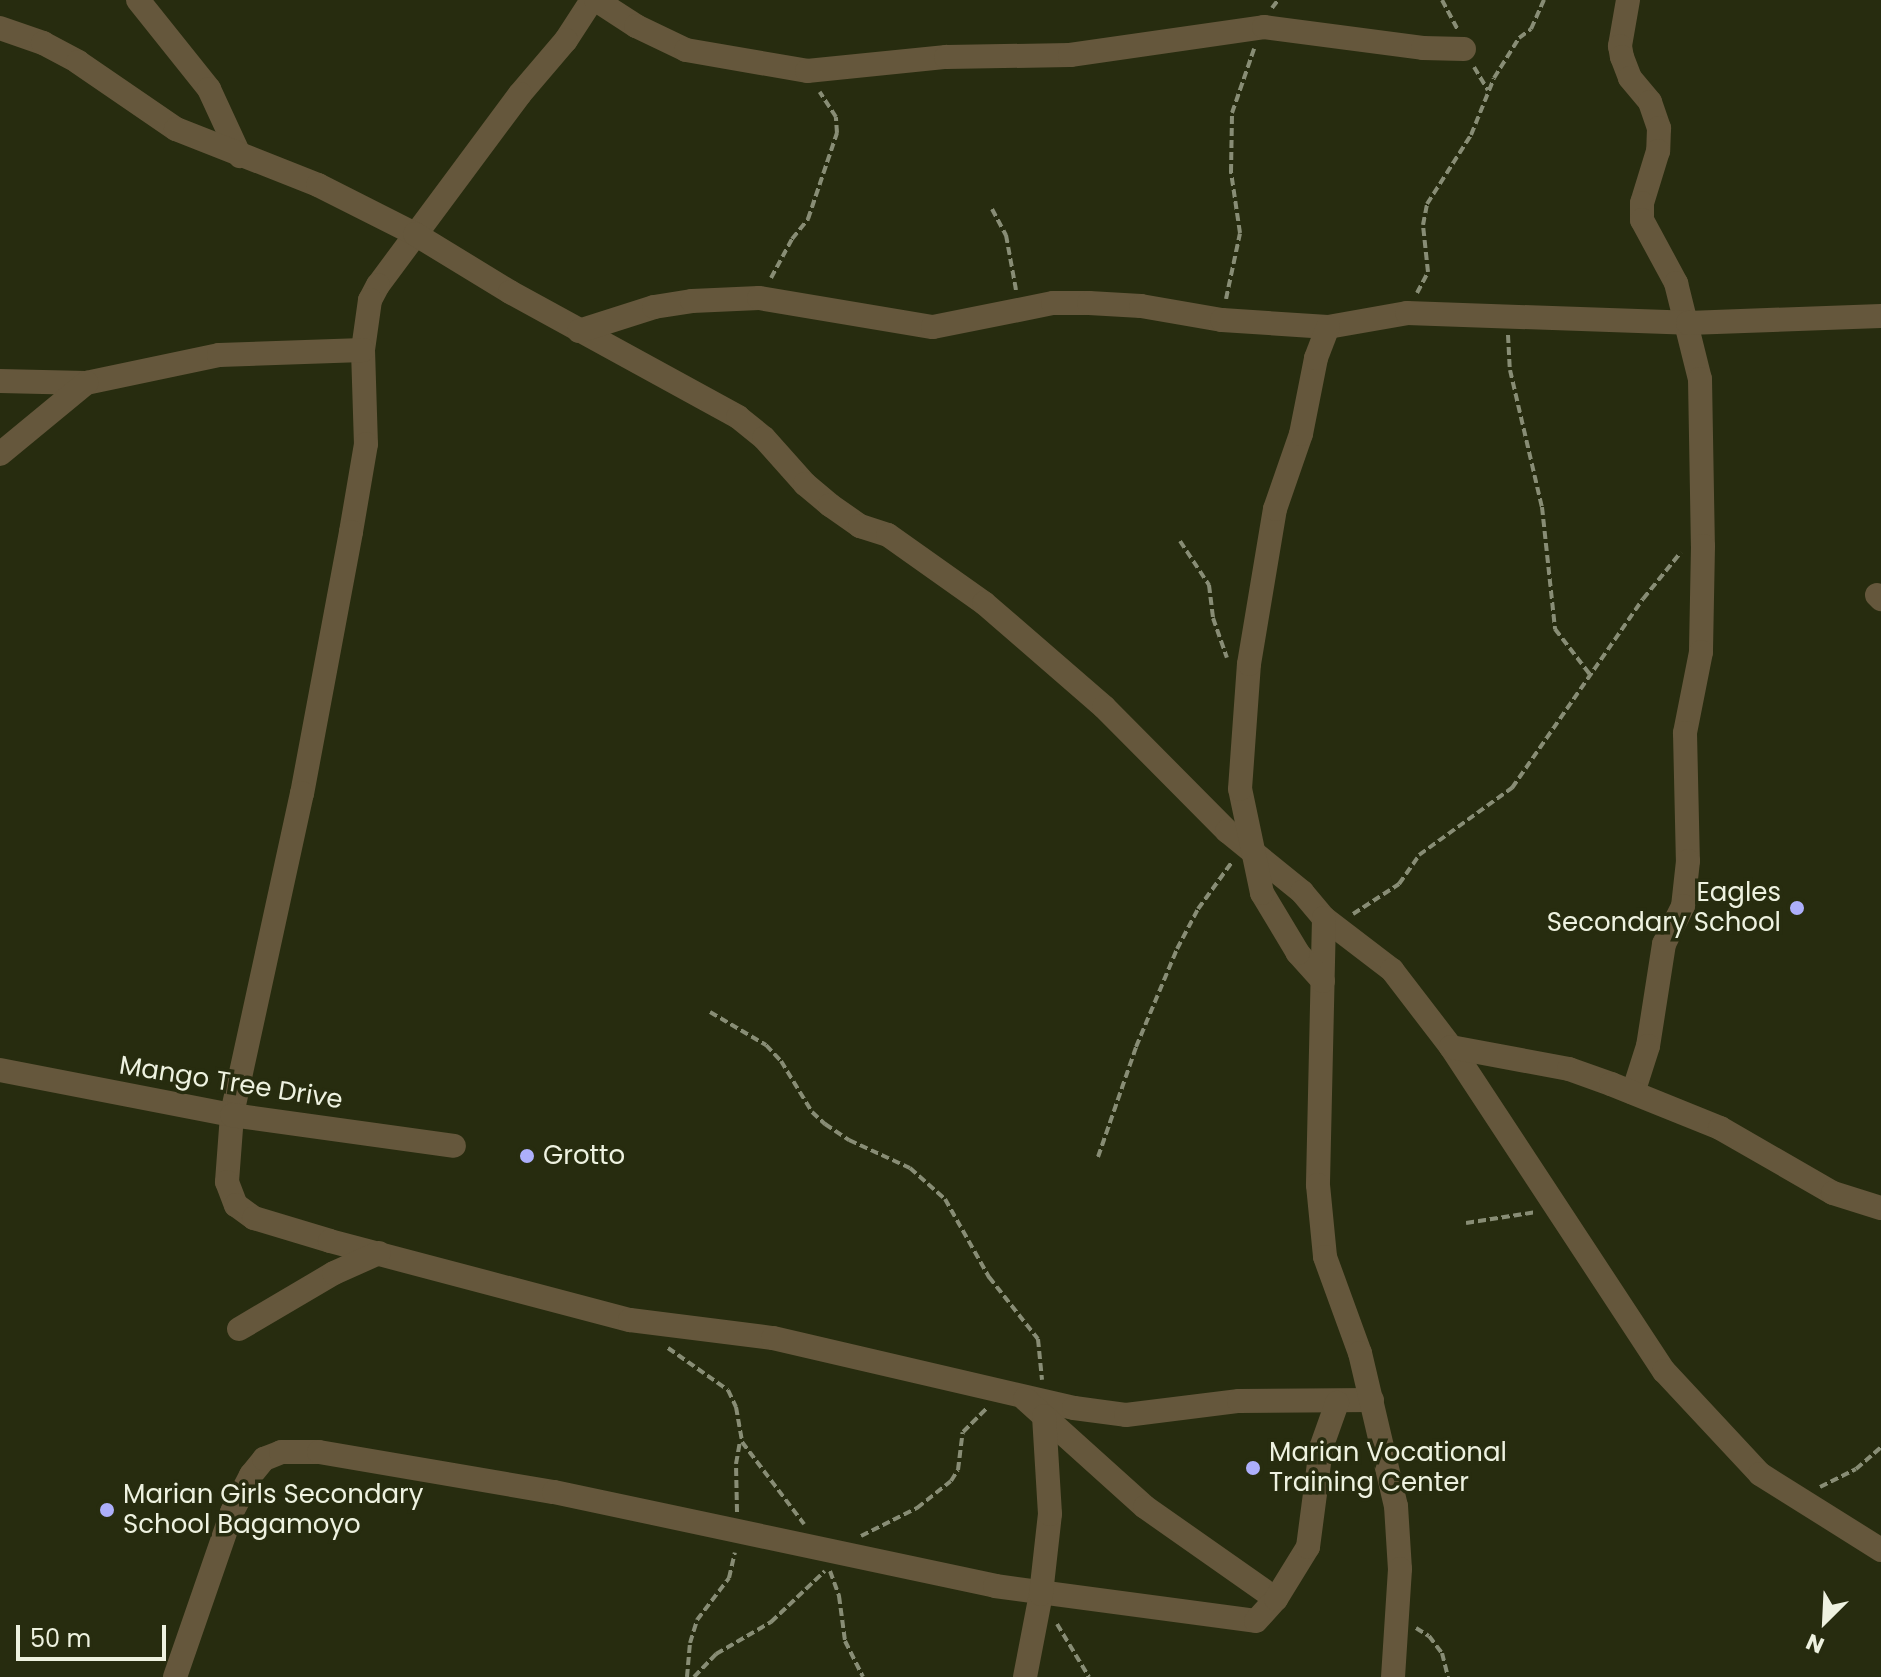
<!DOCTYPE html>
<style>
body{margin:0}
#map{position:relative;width:1881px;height:1677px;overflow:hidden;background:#272c0f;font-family:Poppins,sans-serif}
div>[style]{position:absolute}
.path>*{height:4px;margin-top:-2px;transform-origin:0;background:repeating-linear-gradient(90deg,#888d75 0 8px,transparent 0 12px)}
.minor>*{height:24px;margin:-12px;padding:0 12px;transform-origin:12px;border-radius:12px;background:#65573c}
.dots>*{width:22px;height:22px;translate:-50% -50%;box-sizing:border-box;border:4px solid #272c0f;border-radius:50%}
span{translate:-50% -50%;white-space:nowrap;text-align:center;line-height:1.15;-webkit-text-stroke:7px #272c0f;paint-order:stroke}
.poi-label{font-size:26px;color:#eef2e0}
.right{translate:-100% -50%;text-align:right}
.left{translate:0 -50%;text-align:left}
.street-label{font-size:26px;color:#eef2e0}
.north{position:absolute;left:1785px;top:1581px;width:80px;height:80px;-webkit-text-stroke:6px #272c0f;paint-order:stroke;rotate:204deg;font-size:22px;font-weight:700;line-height:32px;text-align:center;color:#eef2e0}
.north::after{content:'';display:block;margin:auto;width:28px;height:36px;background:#eef2e0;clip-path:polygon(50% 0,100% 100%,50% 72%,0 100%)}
.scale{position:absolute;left:16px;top:1625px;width:150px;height:36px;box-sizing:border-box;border:4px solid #eef2e0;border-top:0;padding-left:10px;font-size:24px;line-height:28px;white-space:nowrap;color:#eef2e0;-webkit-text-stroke:6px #272c0f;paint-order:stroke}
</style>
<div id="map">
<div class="path">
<div style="left:1442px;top:0;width:34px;rotate:62deg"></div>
<div style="left:1272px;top:8px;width:10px;rotate:-53deg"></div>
<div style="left:1474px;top:67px;width:27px;rotate:59deg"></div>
<div style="left:992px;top:209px;width:30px;rotate:62deg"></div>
<div style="left:1006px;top:235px;width:56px;rotate:79.7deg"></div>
<div style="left:771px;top:278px;width:44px;rotate:-61.7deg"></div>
<div style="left:792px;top:239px;width:26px;rotate:-51deg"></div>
<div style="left:808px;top:219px;width:91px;rotate:-71.4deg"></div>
<div style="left:837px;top:133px;width:16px;rotate:-94deg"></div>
<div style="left:836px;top:117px;width:30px;rotate:-123deg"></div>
<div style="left:1417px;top:293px;width:24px;rotate:-62deg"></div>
<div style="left:1428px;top:272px;width:47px;rotate:-96.1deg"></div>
<div style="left:1423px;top:225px;width:21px;rotate:-79deg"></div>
<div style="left:1427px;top:204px;width:82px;rotate:-57.5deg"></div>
<div style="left:1471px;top:135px;width:61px;rotate:-68deg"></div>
<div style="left:1494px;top:78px;width:47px;rotate:-58deg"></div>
<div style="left:1519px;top:38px;width:15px;rotate:-37deg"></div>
<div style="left:1531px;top:29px;width:32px;rotate:-66deg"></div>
<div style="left:1226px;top:299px;width:67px;rotate:-78deg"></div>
<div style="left:1240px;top:233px;width:62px;rotate:-98.4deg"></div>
<div style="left:1231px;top:172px;width:59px;rotate:-89deg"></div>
<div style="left:1232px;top:113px;width:68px;rotate:-71deg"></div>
<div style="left:1508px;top:335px;width:35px;rotate:87deg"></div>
<div style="left:1510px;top:370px;width:141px;rotate:76.9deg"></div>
<div style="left:1542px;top:507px;width:123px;rotate:83.9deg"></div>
<div style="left:1555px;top:629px;width:59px;rotate:52.5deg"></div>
<div style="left:1180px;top:541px;width:53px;rotate:56.6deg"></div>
<div style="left:1209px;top:585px;width:33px;rotate:83deg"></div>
<div style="left:1213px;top:618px;width:42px;rotate:70.7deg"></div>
<div style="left:1353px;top:914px;width:55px;rotate:-33.1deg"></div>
<div style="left:1399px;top:884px;width:35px;rotate:-55deg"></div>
<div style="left:1419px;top:855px;width:115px;rotate:-35.8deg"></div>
<div style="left:1512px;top:788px;width:230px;rotate:-55.3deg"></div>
<div style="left:1643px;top:599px;width:60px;rotate:-51deg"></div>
<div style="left:710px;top:1012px;width:65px;rotate:30.5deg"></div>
<div style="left:766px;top:1045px;width:22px;rotate:47deg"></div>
<div style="left:781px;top:1061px;width:60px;rotate:58.7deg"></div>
<div style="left:812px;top:1112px;width:18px;rotate:43deg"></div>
<div style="left:825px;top:1124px;width:29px;rotate:34deg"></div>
<div style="left:849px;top:1140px;width:67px;rotate:24.7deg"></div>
<div style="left:910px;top:1168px;width:47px;rotate:41.5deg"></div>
<div style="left:945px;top:1199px;width:90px;rotate:60.6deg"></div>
<div style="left:989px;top:1277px;width:79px;rotate:51.7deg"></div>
<div style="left:1038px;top:1339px;width:41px;rotate:84.4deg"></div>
<div style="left:1098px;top:1157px;width:116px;rotate:-70.9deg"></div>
<div style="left:1136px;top:1047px;width:106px;rotate:-67.3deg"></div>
<div style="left:1177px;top:949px;width:45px;rotate:-62.3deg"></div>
<div style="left:1198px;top:909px;width:58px;rotate:-54.1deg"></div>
<div style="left:1466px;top:1223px;width:71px;rotate:-8.9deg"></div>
<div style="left:668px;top:1348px;width:73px;rotate:35deg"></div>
<div style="left:728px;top:1390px;width:19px;rotate:65deg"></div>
<div style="left:736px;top:1407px;width:36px;rotate:80deg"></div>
<div style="left:742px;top:1442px;width:103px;rotate:52.9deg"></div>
<div style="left:1820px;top:1487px;width:40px;rotate:-26.6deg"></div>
<div style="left:1856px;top:1469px;width:33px;rotate:-41deg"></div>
<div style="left:737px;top:1512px;width:48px;rotate:-91.2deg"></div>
<div style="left:736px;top:1464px;width:23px;rotate:-80deg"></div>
<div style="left:861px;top:1536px;width:63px;rotate:-26.6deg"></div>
<div style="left:917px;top:1508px;width:43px;rotate:-38.5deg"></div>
<div style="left:951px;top:1481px;width:13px;rotate:-58deg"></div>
<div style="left:958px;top:1470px;width:38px;rotate:-83deg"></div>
<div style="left:963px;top:1432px;width:33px;rotate:-45deg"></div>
<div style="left:830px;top:1571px;width:27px;rotate:70deg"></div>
<div style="left:839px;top:1596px;width:45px;rotate:82.4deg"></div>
<div style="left:845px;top:1641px;width:40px;rotate:63.4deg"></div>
<div style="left:1057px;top:1624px;width:62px;rotate:58.9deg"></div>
<div style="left:1416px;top:1628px;width:15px;rotate:32deg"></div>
<div style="left:1429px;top:1636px;width:21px;rotate:53deg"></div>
<div style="left:1442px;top:1653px;width:25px;rotate:76deg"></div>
<div style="left:687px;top:1677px;width:34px;rotate:-85deg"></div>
<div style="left:690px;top:1643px;width:24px;rotate:-73deg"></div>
<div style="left:697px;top:1620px;width:53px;rotate:-52.7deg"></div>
<div style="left:729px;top:1578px;width:26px;rotate:-77deg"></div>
<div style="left:694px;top:1677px;width:32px;rotate:-46deg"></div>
<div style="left:716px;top:1654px;width:64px;rotate:-30.2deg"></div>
<div style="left:771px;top:1622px;width:74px;rotate:-43.4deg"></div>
</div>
<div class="minor">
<div style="left:138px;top:0;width:114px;rotate:51.4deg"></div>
<div style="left:209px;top:89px;width:74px;rotate:65.2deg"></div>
<div style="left:592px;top:0;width:48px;rotate:123deg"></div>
<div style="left:566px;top:40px;width:71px;rotate:130.4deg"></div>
<div style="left:520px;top:94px;width:238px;rotate:126.6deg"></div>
<div style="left:378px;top:285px;width:17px;rotate:118deg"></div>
<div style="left:370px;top:300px;width:50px;rotate:98deg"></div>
<div style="left:363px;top:350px;width:94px;rotate:88.2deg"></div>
<div style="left:366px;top:444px;width:89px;rotate:99.7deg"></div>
<div style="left:351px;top:532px;width:266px;rotate:100.6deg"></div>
<div style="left:302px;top:793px;width:330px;rotate:102.3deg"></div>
<div style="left:232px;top:1115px;width:67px;rotate:94.3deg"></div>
<div style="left:227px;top:1182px;width:25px;rotate:69deg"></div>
<div style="left:236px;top:1205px;width:22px;rotate:36deg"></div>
<div style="left:254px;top:1218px;width:79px;rotate:16.8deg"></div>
<div style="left:330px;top:1241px;width:310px;rotate:14.8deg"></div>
<div style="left:630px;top:1320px;width:144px;rotate:7.2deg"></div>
<div style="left:773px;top:1338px;width:309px;rotate:13.1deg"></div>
<div style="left:1074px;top:1408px;width:52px;rotate:7.7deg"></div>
<div style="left:1126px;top:1415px;width:114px;rotate:-7.1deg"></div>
<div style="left:1239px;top:1401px;width:133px;rotate:-0.4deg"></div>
<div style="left:596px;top:0;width:48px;rotate:33deg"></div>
<div style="left:636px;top:26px;width:55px;rotate:25.6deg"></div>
<div style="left:686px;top:50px;width:123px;rotate:9.8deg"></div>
<div style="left:807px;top:71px;width:140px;rotate:-5.8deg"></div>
<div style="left:946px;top:57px;width:124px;rotate:-0.9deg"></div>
<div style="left:1070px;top:55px;width:196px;rotate:-8.2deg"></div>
<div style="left:1264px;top:27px;width:160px;rotate:7.5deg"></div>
<div style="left:1423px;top:48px;width:41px;rotate:1.4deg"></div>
<div style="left:1628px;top:0;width:47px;rotate:99.9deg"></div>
<div style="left:1620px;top:46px;width:11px;rotate:80deg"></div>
<div style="left:1622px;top:57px;width:22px;rotate:69deg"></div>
<div style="left:1630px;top:78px;width:31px;rotate:50deg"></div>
<div style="left:1650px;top:102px;width:28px;rotate:71deg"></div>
<div style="left:1659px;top:128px;width:23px;rotate:92deg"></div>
<div style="left:1658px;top:151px;width:54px;rotate:107.1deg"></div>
<div style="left:1642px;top:203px;width:17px;rotate:90deg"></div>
<div style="left:1642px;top:220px;width:72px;rotate:61.6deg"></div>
<div style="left:1676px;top:283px;width:99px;rotate:76deg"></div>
<div style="left:1700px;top:379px;width:167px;rotate:89deg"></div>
<div style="left:1703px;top:546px;width:106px;rotate:91.1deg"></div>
<div style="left:1701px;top:652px;width:83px;rotate:101.2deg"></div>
<div style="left:1685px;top:733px;width:128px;rotate:88.7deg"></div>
<div style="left:1688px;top:861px;width:45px;rotate:96.3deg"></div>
<div style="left:1683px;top:906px;width:42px;rotate:116.6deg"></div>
<div style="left:1664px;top:944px;width:103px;rotate:98.9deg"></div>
<div style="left:1648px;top:1046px;width:49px;rotate:107.7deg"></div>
<div style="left:0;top:28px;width:46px;rotate:19.2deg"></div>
<div style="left:43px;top:43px;width:40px;rotate:28deg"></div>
<div style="left:78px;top:62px;width:119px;rotate:34.4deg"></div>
<div style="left:176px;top:129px;width:153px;rotate:21.5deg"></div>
<div style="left:318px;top:185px;width:109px;rotate:26.8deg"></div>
<div style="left:415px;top:234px;width:111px;rotate:31.4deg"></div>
<div style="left:510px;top:292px;width:260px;rotate:28.7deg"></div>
<div style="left:738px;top:417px;width:33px;rotate:39deg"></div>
<div style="left:764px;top:438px;width:62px;rotate:48.3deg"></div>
<div style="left:805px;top:484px;width:33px;rotate:40deg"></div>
<div style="left:830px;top:505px;width:37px;rotate:35deg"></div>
<div style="left:860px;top:526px;width:29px;rotate:18deg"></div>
<div style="left:888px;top:535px;width:118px;rotate:35.3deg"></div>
<div style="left:984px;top:603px;width:159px;rotate:40.9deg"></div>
<div style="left:1104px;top:707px;width:175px;rotate:45.2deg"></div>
<div style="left:1227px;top:831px;width:97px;rotate:39.1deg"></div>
<div style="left:1302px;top:892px;width:34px;rotate:50deg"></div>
<div style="left:1324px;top:918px;width:86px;rotate:37.4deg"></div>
<div style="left:1392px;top:970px;width:97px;rotate:52.5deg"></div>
<div style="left:1451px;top:1047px;width:388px;rotate:56.7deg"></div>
<div style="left:1664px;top:1371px;width:141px;rotate:47deg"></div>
<div style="left:1760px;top:1474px;width:143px;rotate:32.1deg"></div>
<div style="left:579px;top:331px;width:79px;rotate:-17.7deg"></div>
<div style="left:654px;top:307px;width:38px;rotate:-9deg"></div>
<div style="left:692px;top:301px;width:67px;rotate:-2.6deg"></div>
<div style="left:759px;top:298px;width:176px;rotate:9.5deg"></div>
<div style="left:933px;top:327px;width:122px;rotate:-11.3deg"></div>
<div style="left:1053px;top:303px;width:36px"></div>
<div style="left:1089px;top:303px;width:52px;rotate:3.3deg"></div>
<div style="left:1141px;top:306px;width:82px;rotate:9.8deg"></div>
<div style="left:1222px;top:320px;width:106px;rotate:3.8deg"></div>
<div style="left:1328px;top:327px;width:80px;rotate:-10deg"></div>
<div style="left:1407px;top:313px;width:281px;rotate:2deg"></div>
<div style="left:1688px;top:323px;width:193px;rotate:-2.1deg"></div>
<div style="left:0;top:381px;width:86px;rotate:1.3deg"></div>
<div style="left:86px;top:383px;width:136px;rotate:-11.9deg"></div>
<div style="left:219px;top:355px;width:144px;rotate:-2deg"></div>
<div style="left:0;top:454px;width:112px;rotate:-39.5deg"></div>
<div style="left:1877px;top:595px;width:6px;rotate:45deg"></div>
<div style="left:1324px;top:918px;width:267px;rotate:91.3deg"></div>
<div style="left:1318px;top:1185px;width:72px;rotate:84.4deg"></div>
<div style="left:1325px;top:1257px;width:102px;rotate:70deg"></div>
<div style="left:1360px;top:1353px;width:157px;rotate:76.8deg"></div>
<div style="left:1396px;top:1506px;width:63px;rotate:86.4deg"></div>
<div style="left:1400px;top:1569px;width:108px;rotate:93.7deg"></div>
<div style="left:1323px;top:981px;width:38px;rotate:-132deg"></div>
<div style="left:1298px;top:953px;width:70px;rotate:-121deg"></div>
<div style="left:1262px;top:893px;width:106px;rotate:-101.9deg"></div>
<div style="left:1240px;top:789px;width:125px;rotate:-85.9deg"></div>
<div style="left:1249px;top:664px;width:157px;rotate:-80.5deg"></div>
<div style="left:1275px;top:509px;width:79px;rotate:-70.9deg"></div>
<div style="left:1301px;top:434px;width:77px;rotate:-78.8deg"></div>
<div style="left:1316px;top:358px;width:33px;rotate:-69deg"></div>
<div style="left:1451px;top:1047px;width:120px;rotate:10.6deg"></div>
<div style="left:1569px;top:1069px;width:45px;rotate:19.7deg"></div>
<div style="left:1611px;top:1084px;width:118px;rotate:22deg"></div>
<div style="left:1720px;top:1128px;width:130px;rotate:29.9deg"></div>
<div style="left:1833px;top:1193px;width:50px;rotate:17.4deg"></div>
<div style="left:0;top:1070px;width:236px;rotate:11deg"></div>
<div style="left:232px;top:1115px;width:224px;rotate:7.9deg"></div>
<div style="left:239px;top:1329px;width:110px;rotate:-30.5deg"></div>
<div style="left:334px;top:1273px;width:49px;rotate:-24deg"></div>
<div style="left:1025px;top:1399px;width:161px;rotate:42deg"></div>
<div style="left:1145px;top:1507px;width:160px;rotate:35.1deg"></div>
<div style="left:175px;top:1677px;width:175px;rotate:-70.9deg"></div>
<div style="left:232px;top:1512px;width:42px;rotate:-62.8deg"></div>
<div style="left:251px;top:1475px;width:21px;rotate:-51deg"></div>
<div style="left:264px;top:1459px;width:18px;rotate:-22deg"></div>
<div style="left:281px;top:1452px;width:38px"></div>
<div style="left:319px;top:1452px;width:238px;rotate:9.7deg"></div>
<div style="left:554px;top:1492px;width:451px;rotate:12deg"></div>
<div style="left:995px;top:1586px;width:263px;rotate:7.6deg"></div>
<div style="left:1256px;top:1621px;width:30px;rotate:-48deg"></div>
<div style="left:1276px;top:1599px;width:61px;rotate:-58.4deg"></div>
<div style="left:1308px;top:1547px;width:100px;rotate:-82.5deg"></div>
<div style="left:1321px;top:1448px;width:48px;rotate:-70.4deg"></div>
<div style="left:1025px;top:1677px;width:85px;rotate:-79.1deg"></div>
<div style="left:1041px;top:1594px;width:81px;rotate:-83.6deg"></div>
<div style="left:1050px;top:1514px;width:98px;rotate:-93.5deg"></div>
</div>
<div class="dots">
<div style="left:1797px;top:908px;background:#adaffb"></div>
<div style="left:527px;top:1156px;background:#adaffb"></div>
<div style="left:1253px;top:1468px;background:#adaffb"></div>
<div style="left:107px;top:1510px;background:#adaffb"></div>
</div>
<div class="poi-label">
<span class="right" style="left:1781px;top:908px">Eagles<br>Secondary School</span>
<span class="left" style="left:543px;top:1156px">Grotto</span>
<span class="left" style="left:1269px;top:1468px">Marian Vocational<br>Training Center</span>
<span class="left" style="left:123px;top:1510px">Marian Girls Secondary<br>School Bagamoyo</span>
</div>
<div class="street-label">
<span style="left:231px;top:1083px;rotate:9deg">Mango Tree Drive</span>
</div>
<div class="north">N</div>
<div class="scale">50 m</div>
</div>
